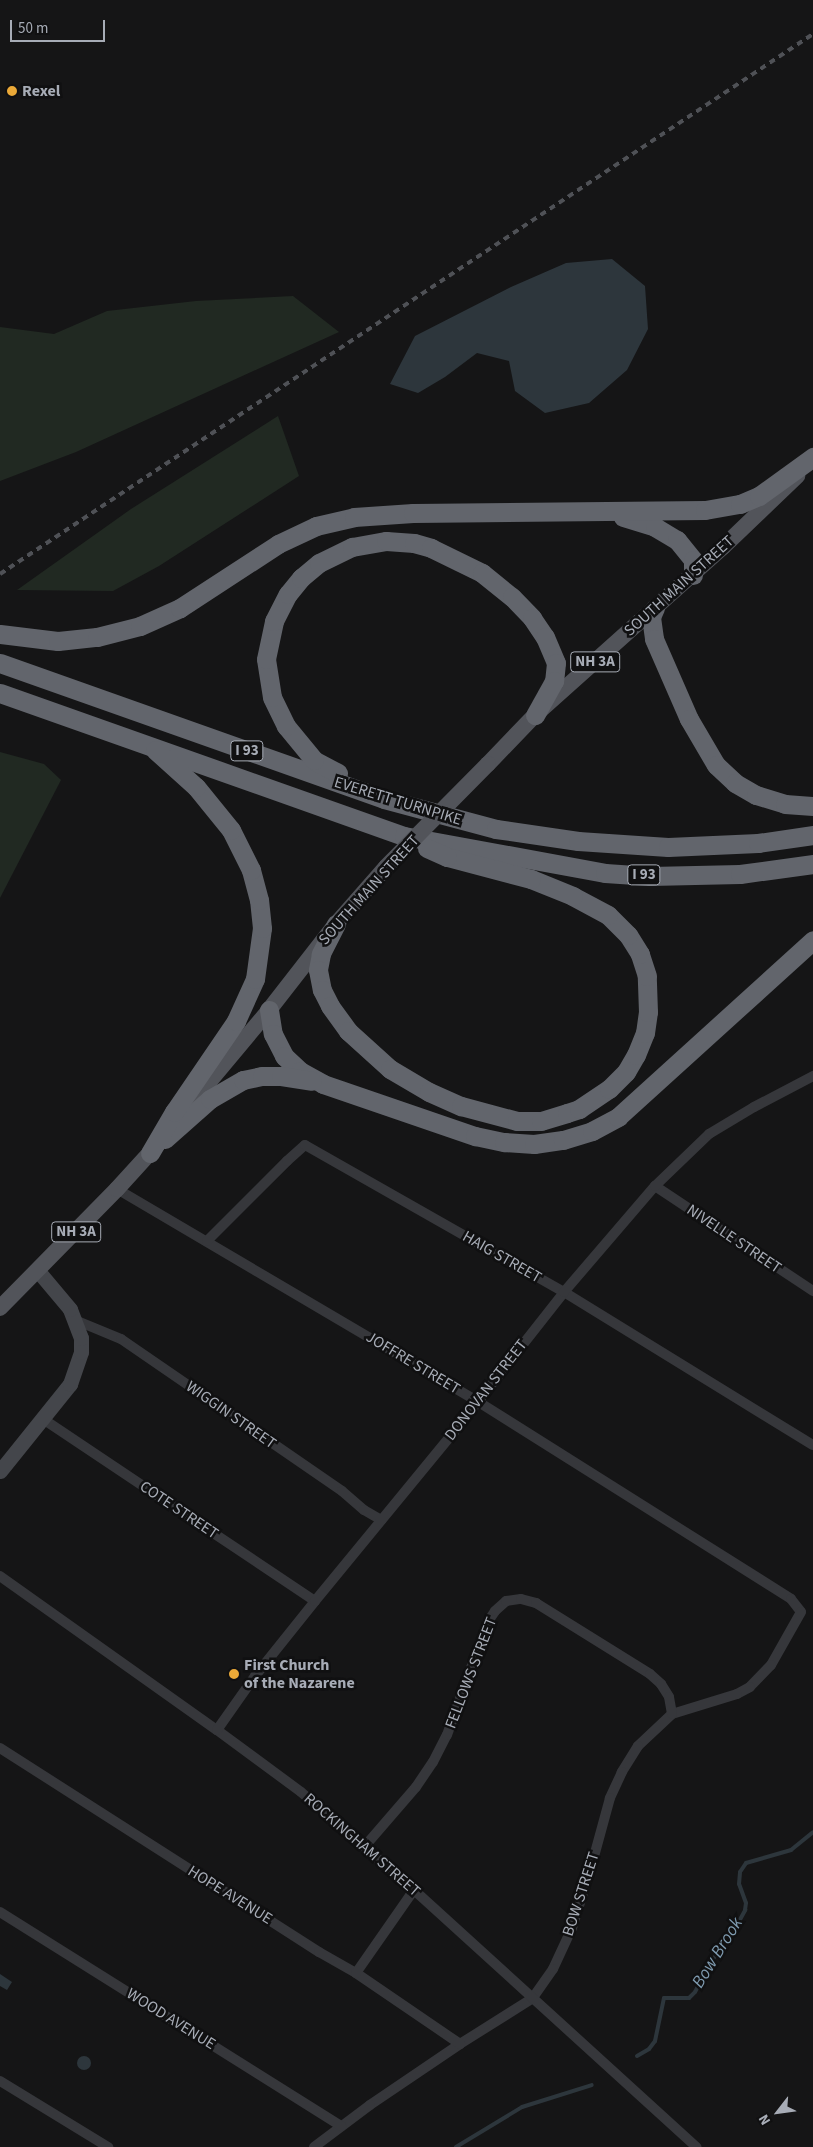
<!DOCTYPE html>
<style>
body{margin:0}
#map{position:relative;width:813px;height:2147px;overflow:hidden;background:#151516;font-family:"Source Sans 3",sans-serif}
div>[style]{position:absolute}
.green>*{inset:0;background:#212922}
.water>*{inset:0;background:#2d363c}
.round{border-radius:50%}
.stream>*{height:4px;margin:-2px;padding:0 2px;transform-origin:2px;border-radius:2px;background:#2d363c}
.street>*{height:10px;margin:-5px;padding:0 5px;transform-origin:5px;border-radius:5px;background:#36373b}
.secondary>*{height:15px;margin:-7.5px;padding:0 7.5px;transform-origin:7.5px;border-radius:7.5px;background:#44464b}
.primary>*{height:16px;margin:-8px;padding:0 8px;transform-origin:8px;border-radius:8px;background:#52545a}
.highway>*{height:19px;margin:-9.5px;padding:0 9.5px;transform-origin:9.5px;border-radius:9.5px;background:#62656c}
.rail>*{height:4px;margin-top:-2px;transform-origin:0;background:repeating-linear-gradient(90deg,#4f5156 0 6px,transparent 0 11px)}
.primary-bridge>*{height:16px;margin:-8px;padding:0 8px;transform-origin:8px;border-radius:8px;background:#52545a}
.dots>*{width:14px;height:14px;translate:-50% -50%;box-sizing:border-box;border:2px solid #101011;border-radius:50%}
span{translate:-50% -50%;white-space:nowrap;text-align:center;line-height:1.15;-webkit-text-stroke:5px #101011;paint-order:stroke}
.shield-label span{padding:1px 4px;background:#101011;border:1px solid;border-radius:4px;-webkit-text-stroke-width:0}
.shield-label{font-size:15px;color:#a7acb6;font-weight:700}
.poi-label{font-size:16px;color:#a7acb6;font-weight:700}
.left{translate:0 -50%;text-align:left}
.street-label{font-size:16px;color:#a7acb6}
.water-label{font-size:18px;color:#7f9bb0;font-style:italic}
.north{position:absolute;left:753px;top:2087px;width:50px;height:50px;-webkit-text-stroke:4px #101011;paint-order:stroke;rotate:240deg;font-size:14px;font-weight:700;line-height:20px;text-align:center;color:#a7acb6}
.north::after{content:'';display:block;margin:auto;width:18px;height:22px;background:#a7acb6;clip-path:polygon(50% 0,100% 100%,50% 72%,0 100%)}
.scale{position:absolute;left:10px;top:20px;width:95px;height:22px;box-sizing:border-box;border:2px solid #a7acb6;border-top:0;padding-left:6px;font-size:15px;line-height:18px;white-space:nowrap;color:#a7acb6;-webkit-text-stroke:4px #101011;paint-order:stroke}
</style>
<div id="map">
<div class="green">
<div style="clip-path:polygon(293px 296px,339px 332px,76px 452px,0 481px,0 327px,54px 334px,107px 311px,196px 301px)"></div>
<div style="clip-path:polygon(278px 416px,299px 476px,159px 566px,113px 591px,17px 590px,131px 509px)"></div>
<div style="clip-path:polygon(0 752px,44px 764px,61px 780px,0 898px)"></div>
</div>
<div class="water">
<div style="clip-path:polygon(612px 259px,645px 286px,648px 329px,627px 370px,589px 403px,545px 413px,515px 391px,509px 361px,477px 353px,445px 377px,418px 393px,390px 384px,415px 336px,511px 287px,566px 263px)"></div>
<div style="clip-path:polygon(0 1974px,12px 1982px,7px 1990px,0 1986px)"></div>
<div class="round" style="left:77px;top:2056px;width:14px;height:14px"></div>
</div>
<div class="stream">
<div style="left:637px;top:2056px;width:14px;rotate:-30deg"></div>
<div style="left:649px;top:2049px;width:10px;rotate:-53deg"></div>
<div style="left:655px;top:2041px;width:44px;rotate:-78.2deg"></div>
<div style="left:664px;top:1998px;width:25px"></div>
<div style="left:689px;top:1998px;width:8px;rotate:-45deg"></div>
<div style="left:695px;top:1992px;width:36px;rotate:-62deg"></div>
<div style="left:712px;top:1960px;width:23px;rotate:-49deg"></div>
<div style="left:727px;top:1943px;width:38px;rotate:-61deg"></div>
<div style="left:745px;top:1910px;width:7px;rotate:-82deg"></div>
<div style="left:746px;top:1903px;width:20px;rotate:-110deg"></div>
<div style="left:739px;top:1884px;width:12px;rotate:-85deg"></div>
<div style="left:740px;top:1872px;width:11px;rotate:-56deg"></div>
<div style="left:746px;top:1863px;width:47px;rotate:-16.1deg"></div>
<div style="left:791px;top:1850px;width:28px;rotate:-39deg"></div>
<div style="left:456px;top:2147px;width:77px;rotate:-31.2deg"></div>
<div style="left:522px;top:2107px;width:73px;rotate:-17.4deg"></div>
</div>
<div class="street">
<div style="left:655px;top:1186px;width:190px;rotate:33.6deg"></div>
<div style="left:117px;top:1189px;width:418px;rotate:30.5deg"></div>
<div style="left:477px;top:1401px;width:371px;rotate:32.2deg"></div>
<div style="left:791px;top:1599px;width:16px;rotate:52deg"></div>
<div style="left:801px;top:1612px;width:61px;rotate:119.5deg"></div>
<div style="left:771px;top:1665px;width:30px;rotate:134deg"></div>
<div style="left:750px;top:1687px;width:15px;rotate:152deg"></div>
<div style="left:737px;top:1694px;width:68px;rotate:162.9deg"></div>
<div style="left:672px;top:1714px;width:47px;rotate:136.7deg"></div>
<div style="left:638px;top:1746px;width:31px;rotate:122deg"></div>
<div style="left:622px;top:1772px;width:29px;rotate:115deg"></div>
<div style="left:610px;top:1798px;width:76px;rotate:105.3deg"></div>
<div style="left:590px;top:1871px;width:60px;rotate:107.5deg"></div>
<div style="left:572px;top:1928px;width:45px;rotate:114.9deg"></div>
<div style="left:553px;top:1969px;width:35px;rotate:125deg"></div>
<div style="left:533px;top:1998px;width:86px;rotate:147.8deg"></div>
<div style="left:460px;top:2044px;width:109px;rotate:145.9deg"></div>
<div style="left:370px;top:2105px;width:70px;rotate:143.1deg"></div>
<div style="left:207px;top:1241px;width:113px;rotate:-45deg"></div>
<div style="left:287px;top:1161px;width:24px;rotate:-42deg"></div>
<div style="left:305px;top:1145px;width:298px;rotate:29.6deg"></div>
<div style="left:564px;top:1292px;width:292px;rotate:31.6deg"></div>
<div style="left:75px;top:1320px;width:50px;rotate:22.4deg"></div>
<div style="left:121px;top:1339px;width:268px;rotate:34.5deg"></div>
<div style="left:342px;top:1491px;width:29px;rotate:41deg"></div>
<div style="left:364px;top:1510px;width:20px;rotate:30deg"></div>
<div style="left:43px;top:1419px;width:327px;rotate:33.8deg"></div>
<div style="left:0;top:1576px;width:266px;rotate:35.4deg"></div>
<div style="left:217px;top:1730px;width:104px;rotate:36.4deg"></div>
<div style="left:301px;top:1792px;width:150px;rotate:40.9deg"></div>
<div style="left:414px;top:1890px;width:382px;rotate:42.3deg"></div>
<div style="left:217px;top:1730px;width:66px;rotate:-54.9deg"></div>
<div style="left:255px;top:1676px;width:96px;rotate:-51.3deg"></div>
<div style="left:315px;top:1601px;width:219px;rotate:-50.6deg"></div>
<div style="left:454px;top:1432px;width:178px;rotate:-51.8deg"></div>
<div style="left:564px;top:1292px;width:140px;rotate:-49.4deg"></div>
<div style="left:655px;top:1186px;width:75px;rotate:-43.9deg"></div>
<div style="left:709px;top:1134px;width:52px;rotate:-31deg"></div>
<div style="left:754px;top:1107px;width:67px;rotate:-27.7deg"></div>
<div style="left:0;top:1748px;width:379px;rotate:32.6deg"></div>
<div style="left:319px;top:1952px;width:43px;rotate:29.6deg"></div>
<div style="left:356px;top:1973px;width:126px;rotate:34.3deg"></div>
<div style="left:365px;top:1846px;width:78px;rotate:-49.2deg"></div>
<div style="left:416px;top:1787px;width:30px;rotate:-56deg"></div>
<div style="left:433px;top:1762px;width:30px;rotate:-63deg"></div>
<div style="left:447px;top:1735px;width:119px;rotate:-70.3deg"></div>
<div style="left:487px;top:1623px;width:14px;rotate:-56deg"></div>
<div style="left:495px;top:1611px;width:15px;rotate:-42deg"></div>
<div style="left:506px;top:1601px;width:15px;rotate:-8deg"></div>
<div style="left:521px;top:1599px;width:16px;rotate:15deg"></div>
<div style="left:536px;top:1603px;width:134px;rotate:31.9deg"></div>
<div style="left:650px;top:1674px;width:15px;rotate:42deg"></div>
<div style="left:661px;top:1684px;width:15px;rotate:58deg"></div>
<div style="left:669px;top:1697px;width:17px;rotate:80deg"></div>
<div style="left:0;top:1912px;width:403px;rotate:32.1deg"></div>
<div style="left:356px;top:1973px;width:101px;rotate:-55.1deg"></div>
<div style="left:0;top:2081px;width:127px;rotate:31.4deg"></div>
</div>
<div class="secondary">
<div style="left:0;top:1471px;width:112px;rotate:-51.2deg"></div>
<div style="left:70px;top:1384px;width:34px;rotate:-71deg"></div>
<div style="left:81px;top:1352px;width:14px;rotate:-90deg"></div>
<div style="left:81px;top:1338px;width:31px;rotate:-111deg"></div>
<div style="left:70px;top:1309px;width:50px;rotate:-130.1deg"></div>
</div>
<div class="primary">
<div style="left:488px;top:764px;width:68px;rotate:-46.2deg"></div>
<div style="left:535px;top:715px;width:252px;rotate:-41.8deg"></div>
<div style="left:723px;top:547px;width:103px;rotate:-43.8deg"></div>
<div style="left:178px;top:1119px;width:142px;rotate:-50.1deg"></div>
<div style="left:269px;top:1010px;width:109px;rotate:-52.1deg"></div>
<div style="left:336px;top:924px;width:76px;rotate:-48.7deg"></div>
<div style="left:0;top:1308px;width:167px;rotate:-45.5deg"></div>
<div style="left:117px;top:1189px;width:61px;rotate:-47.7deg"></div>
</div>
<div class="highway">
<div style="left:623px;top:517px;width:34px;rotate:17deg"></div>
<div style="left:655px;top:527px;width:26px;rotate:31deg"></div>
<div style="left:677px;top:540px;width:26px;rotate:51deg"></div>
<div style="left:693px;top:560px;width:15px;rotate:90deg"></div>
<div style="left:655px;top:608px;width:10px;rotate:114deg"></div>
<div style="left:651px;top:617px;width:22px;rotate:82deg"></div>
<div style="left:654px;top:639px;width:87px;rotate:66.4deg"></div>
<div style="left:689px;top:719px;width:53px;rotate:59.6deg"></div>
<div style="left:716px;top:765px;width:26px;rotate:43deg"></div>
<div style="left:735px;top:783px;width:24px;rotate:30deg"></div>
<div style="left:756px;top:795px;width:30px;rotate:17deg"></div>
<div style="left:785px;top:804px;width:28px;rotate:4deg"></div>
<div style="left:0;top:634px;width:58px;rotate:6.9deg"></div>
<div style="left:58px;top:641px;width:39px;rotate:-6deg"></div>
<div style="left:97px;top:637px;width:44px;rotate:-14.3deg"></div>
<div style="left:140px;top:626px;width:44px;rotate:-24.2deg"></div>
<div style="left:180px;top:608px;width:117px;rotate:-33.1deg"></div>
<div style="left:278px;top:544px;width:42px;rotate:-25.3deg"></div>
<div style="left:316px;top:526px;width:39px;rotate:-13deg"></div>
<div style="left:354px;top:517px;width:59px;rotate:-3.9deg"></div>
<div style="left:413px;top:513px;width:292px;rotate:-0.6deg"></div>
<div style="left:705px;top:510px;width:36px;rotate:-10deg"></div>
<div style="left:740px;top:504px;width:21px;rotate:-23deg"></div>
<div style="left:759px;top:496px;width:67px;rotate:-35.8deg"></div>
<div style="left:0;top:663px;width:407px;rotate:19.5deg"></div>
<div style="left:384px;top:799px;width:116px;rotate:15deg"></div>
<div style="left:496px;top:829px;width:83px;rotate:8.3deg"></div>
<div style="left:578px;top:841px;width:90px;rotate:3.8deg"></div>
<div style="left:668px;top:847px;width:90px;rotate:-2.5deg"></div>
<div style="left:758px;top:843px;width:56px;rotate:-8.3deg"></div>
<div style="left:0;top:693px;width:429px;rotate:19.5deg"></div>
<div style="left:404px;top:836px;width:204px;rotate:10.4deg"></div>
<div style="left:605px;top:873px;width:45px;rotate:3.8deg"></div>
<div style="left:650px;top:876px;width:90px;rotate:-1.3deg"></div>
<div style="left:740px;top:874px;width:74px;rotate:-7.8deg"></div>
<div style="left:338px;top:773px;width:27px;rotate:-152deg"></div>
<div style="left:314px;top:760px;width:44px;rotate:-129.5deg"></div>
<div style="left:286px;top:726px;width:32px;rotate:-116deg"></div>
<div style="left:272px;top:697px;width:38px;rotate:-99deg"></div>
<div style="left:266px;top:659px;width:39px;rotate:-78deg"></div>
<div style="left:274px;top:621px;width:30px;rotate:-63deg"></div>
<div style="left:288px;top:594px;width:21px;rotate:-51deg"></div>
<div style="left:301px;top:578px;width:23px;rotate:-40deg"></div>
<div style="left:319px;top:563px;width:37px;rotate:-26deg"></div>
<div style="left:352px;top:547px;width:35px;rotate:-10deg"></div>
<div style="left:386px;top:541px;width:28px;rotate:4deg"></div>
<div style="left:414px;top:543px;width:18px;rotate:16deg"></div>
<div style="left:431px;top:548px;width:57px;rotate:26.1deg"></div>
<div style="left:482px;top:573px;width:38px;rotate:39deg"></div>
<div style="left:512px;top:597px;width:29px;rotate:46deg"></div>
<div style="left:532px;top:618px;width:23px;rotate:56deg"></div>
<div style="left:545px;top:637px;width:28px;rotate:67deg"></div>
<div style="left:556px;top:663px;width:18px;rotate:96deg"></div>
<div style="left:554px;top:681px;width:39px;rotate:119deg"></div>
<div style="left:336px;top:924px;width:34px;rotate:117deg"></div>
<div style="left:321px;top:954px;width:16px;rotate:101deg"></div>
<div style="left:318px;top:970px;width:20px;rotate:79deg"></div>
<div style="left:322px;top:990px;width:18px;rotate:63deg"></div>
<div style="left:330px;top:1006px;width:31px;rotate:54deg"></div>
<div style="left:348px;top:1031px;width:57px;rotate:42.1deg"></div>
<div style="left:390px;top:1069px;width:45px;rotate:30.5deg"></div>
<div style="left:429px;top:1092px;width:35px;rotate:24deg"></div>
<div style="left:461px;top:1106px;width:58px;rotate:15deg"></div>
<div style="left:517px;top:1121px;width:24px"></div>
<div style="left:541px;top:1121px;width:27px;rotate:-17deg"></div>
<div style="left:567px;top:1113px;width:13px;rotate:-18deg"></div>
<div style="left:579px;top:1109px;width:36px;rotate:-34deg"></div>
<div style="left:609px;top:1089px;width:24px;rotate:-45deg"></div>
<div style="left:626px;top:1072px;width:20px;rotate:-60deg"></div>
<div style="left:636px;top:1055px;width:24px;rotate:-68deg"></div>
<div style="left:645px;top:1033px;width:21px;rotate:-82deg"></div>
<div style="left:648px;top:1012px;width:36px;rotate:-92deg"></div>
<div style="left:647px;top:976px;width:23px;rotate:-108deg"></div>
<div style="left:640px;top:954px;width:22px;rotate:-122deg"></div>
<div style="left:628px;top:935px;width:28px;rotate:-135deg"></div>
<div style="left:608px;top:915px;width:40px;rotate:-152deg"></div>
<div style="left:573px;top:896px;width:45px;rotate:-158deg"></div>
<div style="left:531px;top:879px;width:87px;rotate:-165.3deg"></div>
<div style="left:447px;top:857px;width:22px;rotate:-156deg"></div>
<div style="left:269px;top:1010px;width:24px;rotate:81deg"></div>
<div style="left:273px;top:1034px;width:25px;rotate:63deg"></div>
<div style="left:284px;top:1056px;width:22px;rotate:43deg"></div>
<div style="left:300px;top:1071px;width:26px;rotate:29deg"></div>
<div style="left:323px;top:1084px;width:161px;rotate:18.9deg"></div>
<div style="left:475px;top:1136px;width:30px;rotate:12deg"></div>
<div style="left:504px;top:1142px;width:30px;rotate:4deg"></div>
<div style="left:534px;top:1144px;width:29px;rotate:-8deg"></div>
<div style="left:563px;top:1140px;width:30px;rotate:-17deg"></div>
<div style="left:592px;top:1131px;width:30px;rotate:-28deg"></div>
<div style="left:618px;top:1117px;width:263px;rotate:-42.2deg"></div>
<div style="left:165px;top:1139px;width:60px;rotate:-41.6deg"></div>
<div style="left:210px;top:1099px;width:38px;rotate:-30deg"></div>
<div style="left:243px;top:1080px;width:19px;rotate:-12deg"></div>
<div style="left:262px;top:1076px;width:19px"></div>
<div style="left:281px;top:1076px;width:31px;rotate:9deg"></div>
<div style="left:150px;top:1153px;width:48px;rotate:-59.7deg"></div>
<div style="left:174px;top:1112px;width:110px;rotate:-55.7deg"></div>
<div style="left:236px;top:1021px;width:46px;rotate:-65.7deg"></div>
<div style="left:255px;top:979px;width:51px;rotate:-82.2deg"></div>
<div style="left:262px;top:928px;width:28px;rotate:-96deg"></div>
<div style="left:259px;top:900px;width:31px;rotate:-105deg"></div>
<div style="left:251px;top:870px;width:45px;rotate:-116.6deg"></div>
<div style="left:231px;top:830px;width:55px;rotate:-129.1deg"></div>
<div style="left:196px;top:787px;width:55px;rotate:-137.9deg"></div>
</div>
<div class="rail">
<div style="left:0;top:574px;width:976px;rotate:-33.59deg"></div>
</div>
<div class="primary-bridge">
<div style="left:386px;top:867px;width:145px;rotate:-45.3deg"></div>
</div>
<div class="dots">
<div style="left:12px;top:91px;background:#eba938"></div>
<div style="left:234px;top:1674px;background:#eba938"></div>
</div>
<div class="shield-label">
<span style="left:595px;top:662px">NH 3A</span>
<span style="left:247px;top:751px">I 93</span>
<span style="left:644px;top:875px">I 93</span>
<span style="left:76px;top:1232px">NH 3A</span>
</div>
<div class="poi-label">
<span class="left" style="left:22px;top:91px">Rexel</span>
<span class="left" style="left:244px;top:1674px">First Church<br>of the Nazarene</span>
</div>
<div class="street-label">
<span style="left:679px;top:586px;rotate:-42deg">SOUTH MAIN STREET</span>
<span style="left:398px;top:801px;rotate:17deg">EVERETT TURNPIKE</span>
<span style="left:369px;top:890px;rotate:-48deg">SOUTH MAIN STREET</span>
<span style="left:734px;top:1239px;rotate:34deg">NIVELLE STREET</span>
<span style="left:502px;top:1257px;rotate:30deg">HAIG STREET</span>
<span style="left:413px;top:1363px;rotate:31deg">JOFFRE STREET</span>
<span style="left:486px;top:1390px;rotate:-52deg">DONOVAN STREET</span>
<span style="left:231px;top:1415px;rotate:35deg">WIGGIN STREET</span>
<span style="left:179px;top:1510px;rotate:34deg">COTE STREET</span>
<span style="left:471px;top:1673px;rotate:-69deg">FELLOWS STREET</span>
<span style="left:362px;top:1845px;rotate:41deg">ROCKINGHAM STREET</span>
<span style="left:581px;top:1894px;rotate:-72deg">BOW STREET</span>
<span style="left:230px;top:1895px;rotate:32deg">HOPE AVENUE</span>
<span style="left:171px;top:2019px;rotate:32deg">WOOD AVENUE</span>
</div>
<div class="water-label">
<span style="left:718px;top:1953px;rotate:-58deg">Bow Brook</span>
</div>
<div class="north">N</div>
<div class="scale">50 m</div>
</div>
